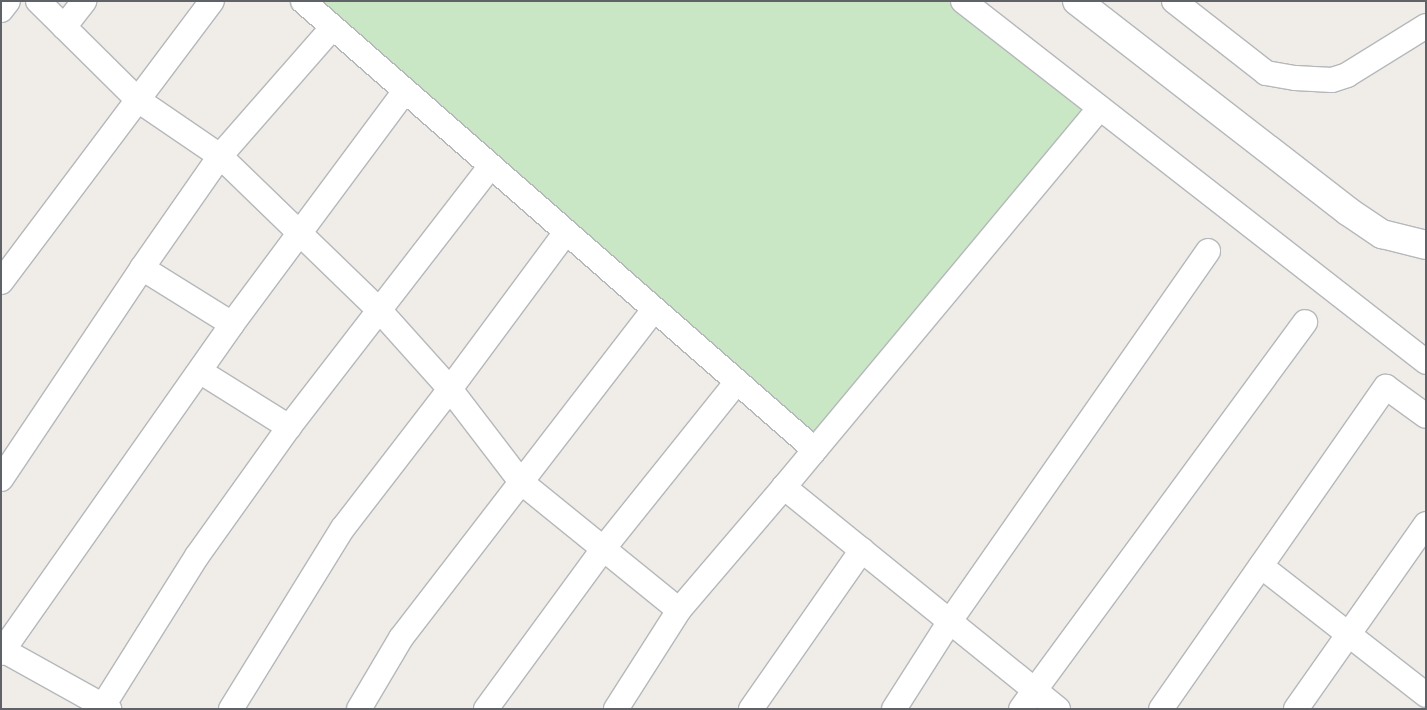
<!DOCTYPE html>
<style>
body{margin:0}
#map{position:relative;width:1427px;height:710px;overflow:hidden;background:#f0ede8;font-family:Arial,sans-serif}
div>[style]{position:absolute}
.green>*{inset:0;background:#c9e7c5}
.roads{filter:drop-shadow(1px 0 #b5b8bb) drop-shadow(-1px 0 #b5b8bb) drop-shadow(0 1px #b5b8bb) drop-shadow(0 -1px #b5b8bb)}
.minor>*{height:24px;margin:-12px;padding:0 12px;transform-origin:12px;border-radius:12px;background:#fff}
.tertiary>*{height:28px;margin:-14px;padding:0 14px;transform-origin:14px;border-radius:14px;background:#fff}
span{translate:-50% -50%;white-space:nowrap;text-align:center;line-height:1.15;-webkit-text-stroke:4.5px #fff;paint-order:stroke}
.frame{position:absolute;inset:0;border:2px solid #5f6367;pointer-events:none}
</style>
<div id="map">
<div class="green">
<div style="clip-path:polygon(305px 1px,962px 1px,1100px 108px,815px 450px)"></div>
</div>
<div class="roads">
<div class="minor">
<div style="left:38px;top:1px;width:141px;rotate:44.7deg"></div>
<div style="left:138px;top:100px;width:99px;rotate:34.3deg"></div>
<div style="left:220px;top:156px;width:223px;rotate:44.1deg"></div>
<div style="left:380px;top:311px;width:105px;rotate:48.1deg"></div>
<div style="left:450px;top:389px;width:117px;rotate:52.6deg"></div>
<div style="left:521px;top:482px;width:203px;rotate:39deg"></div>
<div style="left:303px;top:1px;width:681px;rotate:41.25deg"></div>
<div style="left:963px;top:1px;width:587px;rotate:37.94deg"></div>
<div style="left:1174px;top:1px;width:117px;rotate:38deg"></div>
<div style="left:1266px;top:73px;width:29px;rotate:10deg"></div>
<div style="left:1295px;top:78px;width:37px;rotate:3deg"></div>
<div style="left:1332px;top:80px;width:16px;rotate:-18deg"></div>
<div style="left:1347px;top:75px;width:93px;rotate:-31.8deg"></div>
<div style="left:1px;top:10px;width:11px;rotate:-52deg"></div>
<div style="left:64px;top:27px;width:33px;rotate:-52deg"></div>
<div style="left:142px;top:268px;width:106px;rotate:31.9deg"></div>
<div style="left:1px;top:282px;width:351px;rotate:-53.1deg"></div>
<div style="left:201px;top:372px;width:104px;rotate:32deg"></div>
<div style="left:1px;top:479px;width:254px;rotate:-56.2deg"></div>
<div style="left:142px;top:268px;width:136px;rotate:-55.1deg"></div>
<div style="left:220px;top:156px;width:171px;rotate:-48.8deg"></div>
<div style="left:1261px;top:566px;width:209px;rotate:38deg"></div>
<div style="left:1px;top:649px;width:124px;rotate:29.1deg"></div>
<div style="left:1px;top:653px;width:402px;rotate:-54.9deg"></div>
<div style="left:232px;top:324px;width:290px;rotate:-53.4deg"></div>
<div style="left:101px;top:709px;width:181px;rotate:-57.9deg"></div>
<div style="left:197px;top:556px;width:158px;rotate:-54.5deg"></div>
<div style="left:289px;top:427px;width:330px;rotate:-52.3deg"></div>
<div style="left:231px;top:709px;width:213px;rotate:-58.3deg"></div>
<div style="left:343px;top:528px;width:175px;rotate:-52.4deg"></div>
<div style="left:450px;top:389px;width:195px;rotate:-53.5deg"></div>
<div style="left:359px;top:709px;width:82px;rotate:-59.4deg"></div>
<div style="left:401px;top:638px;width:415px;rotate:-52.4deg"></div>
<div style="left:486px;top:709px;width:198px;rotate:-53.8deg"></div>
<div style="left:603px;top:549px;width:214px;rotate:-51.3deg"></div>
<div style="left:616px;top:709px;width:117px;rotate:-57.5deg"></div>
<div style="left:679px;top:610px;width:162px;rotate:-49.5deg"></div>
<div style="left:751px;top:709px;width:194px;rotate:-55.1deg"></div>
<div style="left:894px;top:709px;width:104px;rotate:-57.5deg"></div>
<div style="left:950px;top:621px;width:451px;rotate:-55.1deg"></div>
<div style="left:1021px;top:709px;width:480px;rotate:-53.7deg"></div>
<div style="left:1058px;top:709px;width:353px;rotate:-141deg"></div>
<div style="left:784px;top:487px;width:493px;rotate:-50.2deg"></div>
<div style="left:1161px;top:709px;width:393px;rotate:-55.1deg"></div>
<div style="left:1386px;top:387px;width:49px;rotate:35.9deg"></div>
<div style="left:1296px;top:709px;width:226px;rotate:-54.9deg"></div>
</div>
<div class="tertiary">
<div style="left:1077px;top:1px;width:344px;rotate:37.8deg"></div>
<div style="left:1349px;top:212px;width:40px;rotate:34deg"></div>
<div style="left:1382px;top:234px;width:45px;rotate:14deg"></div>
</div>
</div>
<div class="frame"></div>
</div>
